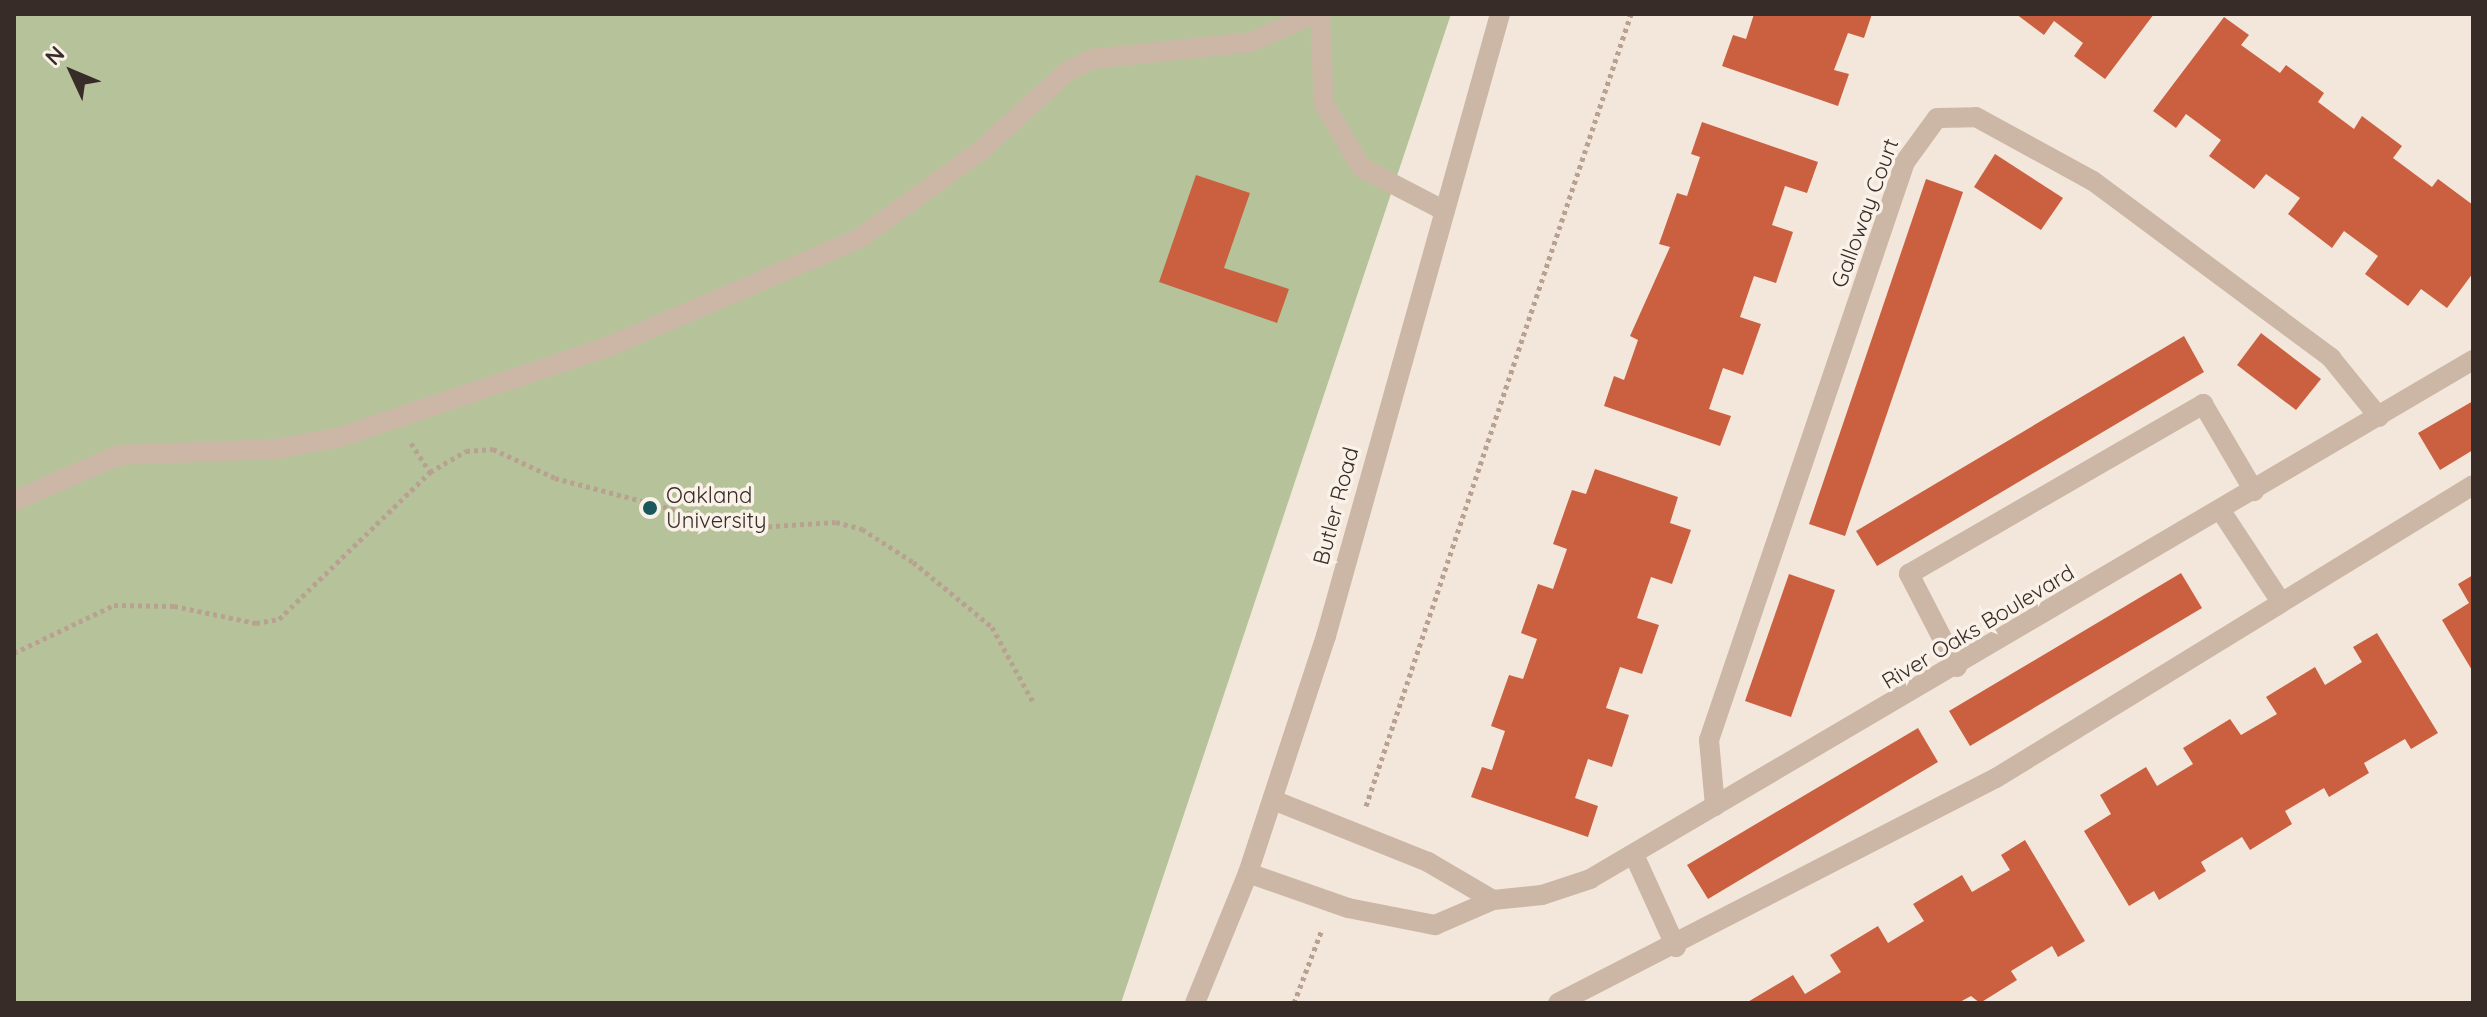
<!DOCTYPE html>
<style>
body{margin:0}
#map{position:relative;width:2487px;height:1017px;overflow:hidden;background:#f3e7db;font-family:Quicksand,sans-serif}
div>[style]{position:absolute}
.green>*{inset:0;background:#b6c39a}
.building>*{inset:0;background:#cb6041}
.path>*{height:5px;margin-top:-2.5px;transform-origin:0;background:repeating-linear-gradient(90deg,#b8a190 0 4px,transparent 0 8px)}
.minor>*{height:20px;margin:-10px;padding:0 10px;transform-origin:10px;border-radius:10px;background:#ccb7a6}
.dots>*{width:22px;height:22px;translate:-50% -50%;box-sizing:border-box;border:4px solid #faf1e8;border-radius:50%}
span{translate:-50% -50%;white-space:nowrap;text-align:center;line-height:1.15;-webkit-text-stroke:7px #faf1e8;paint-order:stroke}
.street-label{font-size:22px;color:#372c27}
.poi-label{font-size:22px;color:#372c27}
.left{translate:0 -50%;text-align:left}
.frame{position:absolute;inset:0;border:16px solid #372c27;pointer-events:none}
.north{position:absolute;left:32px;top:32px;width:80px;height:80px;-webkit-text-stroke:6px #faf1e8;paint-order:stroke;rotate:314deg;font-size:22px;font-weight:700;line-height:32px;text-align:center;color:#372c27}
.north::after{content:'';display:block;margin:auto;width:28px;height:36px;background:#372c27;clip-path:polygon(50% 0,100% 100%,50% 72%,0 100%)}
</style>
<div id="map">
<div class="green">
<div style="clip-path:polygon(14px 14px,1451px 14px,1121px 1003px,14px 1003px)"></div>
</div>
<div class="building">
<div style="clip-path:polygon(1754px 14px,1872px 14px,1864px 38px,1848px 33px,1834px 70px,1849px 74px,1838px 106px,1722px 66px,1733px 35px,1746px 39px)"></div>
<div style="clip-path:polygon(2016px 14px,2154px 14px,2105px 79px,2074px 56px,2083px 43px,2054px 21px,2044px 35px)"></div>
<div style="clip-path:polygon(2224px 17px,2249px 35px,2241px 45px,2280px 73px,2286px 65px,2324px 93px,2318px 102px,2354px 129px,2362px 116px,2402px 146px,2393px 158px,2432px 187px,2438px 179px,2473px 205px,2473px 273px,2447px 308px,2421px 289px,2408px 306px,2365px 274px,2378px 256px,2344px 231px,2332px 248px,2288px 214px,2300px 198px,2266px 174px,2254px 189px,2209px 156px,2221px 140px,2186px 114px,2176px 128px,2153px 111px)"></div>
<div style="clip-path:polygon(1702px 122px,1818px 162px,1807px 193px,1785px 186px,1772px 225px,1793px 232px,1776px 283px,1754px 276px,1740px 317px,1761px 324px,1743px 375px,1723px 368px,1709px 409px,1731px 416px,1720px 446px,1604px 406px,1614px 376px,1624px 380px,1638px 340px,1630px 336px,1670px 247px,1659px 244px,1677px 193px,1687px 196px,1700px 157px,1691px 154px)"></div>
<div style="clip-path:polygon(1995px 154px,2063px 198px,2041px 230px,1974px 187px)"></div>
<div style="clip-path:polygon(1196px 175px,1250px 193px,1224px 268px,1289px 289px,1277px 323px,1159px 282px)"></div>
<div style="clip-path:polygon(1926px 179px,1963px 192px,1845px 536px,1809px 524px)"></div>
<div style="clip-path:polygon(2261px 333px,2321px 379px,2296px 410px,2237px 365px)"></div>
<div style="clip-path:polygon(2184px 336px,2204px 372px,1877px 566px,1856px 531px)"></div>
<div style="clip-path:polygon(2473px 401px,2473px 450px,2440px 470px,2418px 433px)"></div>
<div style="clip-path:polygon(1595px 469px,1678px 497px,1670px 523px,1691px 530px,1672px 584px,1651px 577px,1637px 618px,1659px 625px,1642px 674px,1620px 667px,1606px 708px,1629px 715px,1612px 767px,1588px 759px,1575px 798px,1598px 806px,1588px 837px,1471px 797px,1482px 767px,1492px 770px,1505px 731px,1491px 726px,1509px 675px,1523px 679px,1537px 639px,1521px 633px,1538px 584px,1553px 589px,1567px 549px,1553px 544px,1572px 490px,1586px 494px)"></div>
<div style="clip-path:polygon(2181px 573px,2202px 608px,1970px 746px,1949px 711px)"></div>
<div style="clip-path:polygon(1789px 574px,1835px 590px,1791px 717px,1745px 701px)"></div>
<div style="clip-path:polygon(2473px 575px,2473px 672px,2442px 620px,2469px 603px,2458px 584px)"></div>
<div style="clip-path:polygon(2377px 633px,2438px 733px,2411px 749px,2405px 739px,2364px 763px,2369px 773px,2329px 797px,2324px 788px,2285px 811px,2292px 824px,2250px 850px,2242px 837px,2201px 862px,2206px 871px,2159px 900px,2154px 891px,2129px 906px,2084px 831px,2111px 814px,2100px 795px,2146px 767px,2157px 786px,2193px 764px,2183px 748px,2230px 719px,2241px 735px,2277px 714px,2266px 697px,2315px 667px,2325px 685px,2362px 662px,2353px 647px)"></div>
<div style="clip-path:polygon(1918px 728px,1938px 762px,1708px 899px,1687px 865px)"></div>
<div style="clip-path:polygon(2025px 840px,2085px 941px,2058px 957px,2052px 946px,2011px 971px,2017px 980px,1980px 1003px,1971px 996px,1958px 1003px,1746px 1003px,1793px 975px,1805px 994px,1841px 972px,1830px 955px,1878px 926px,1888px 943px,1924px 921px,1913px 904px,1962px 875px,1972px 892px,2010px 870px,2001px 855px)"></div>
</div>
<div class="path">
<div style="left:411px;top:443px;width:35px;rotate:57deg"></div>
<div style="left:14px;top:653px;width:111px;rotate:-25.6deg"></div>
<div style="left:114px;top:605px;width:60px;rotate:1deg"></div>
<div style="left:174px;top:606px;width:84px;rotate:11.7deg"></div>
<div style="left:256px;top:623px;width:23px;rotate:-10deg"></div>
<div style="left:279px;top:619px;width:211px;rotate:-44.2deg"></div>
<div style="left:430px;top:472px;width:42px;rotate:-30.3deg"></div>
<div style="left:466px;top:451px;width:27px;rotate:-4deg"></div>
<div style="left:493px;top:449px;width:68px;rotate:25.1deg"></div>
<div style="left:555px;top:478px;width:196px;rotate:14.8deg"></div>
<div style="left:744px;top:528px;width:92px;rotate:-3.7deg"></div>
<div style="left:836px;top:522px;width:27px;rotate:15deg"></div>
<div style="left:862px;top:529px;width:61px;rotate:32.9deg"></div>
<div style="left:913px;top:562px;width:102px;rotate:39.4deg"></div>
<div style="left:992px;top:627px;width:85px;rotate:61.3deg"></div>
<div style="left:1366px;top:806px;width:835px;rotate:-71.5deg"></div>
<div style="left:1294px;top:1003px;width:76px;rotate:-69.2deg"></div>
</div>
<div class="minor">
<div style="left:1320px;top:14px;width:90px;rotate:87.5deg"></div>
<div style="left:1324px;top:104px;width:74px;rotate:59.3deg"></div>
<div style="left:1362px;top:168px;width:91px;rotate:27.4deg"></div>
<div style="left:14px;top:501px;width:115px;rotate:-23.7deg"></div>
<div style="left:119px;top:455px;width:156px;rotate:-2.2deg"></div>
<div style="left:275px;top:449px;width:63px;rotate:-10.1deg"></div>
<div style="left:337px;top:438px;width:283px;rotate:-18.6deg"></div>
<div style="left:605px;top:348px;width:278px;rotate:-23.3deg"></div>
<div style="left:860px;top:238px;width:148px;rotate:-35.9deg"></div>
<div style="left:980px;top:151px;width:119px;rotate:-42.3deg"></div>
<div style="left:1068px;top:71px;width:27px;rotate:-27deg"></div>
<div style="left:1092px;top:59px;width:160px;rotate:-6.1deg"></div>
<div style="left:1251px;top:42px;width:68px;rotate:-24.3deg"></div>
<div style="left:2221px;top:511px;width:109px;rotate:56.6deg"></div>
<div style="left:1957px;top:667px;width:105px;rotate:-117.3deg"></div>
<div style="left:1909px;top:574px;width:340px;rotate:-30deg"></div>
<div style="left:2203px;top:404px;width:101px;rotate:59.6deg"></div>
<div style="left:1273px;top:800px;width:167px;rotate:21.8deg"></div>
<div style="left:1428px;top:862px;width:75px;rotate:30.3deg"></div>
<div style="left:1715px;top:806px;width:66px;rotate:-95.2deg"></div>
<div style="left:1709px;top:740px;width:610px;rotate:-71.27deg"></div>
<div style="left:1905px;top:162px;width:54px;rotate:-54deg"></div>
<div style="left:1937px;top:118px;width:39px;rotate:-1deg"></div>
<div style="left:1976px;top:117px;width:133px;rotate:28.7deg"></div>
<div style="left:2093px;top:181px;width:297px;rotate:36.6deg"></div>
<div style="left:2331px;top:358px;width:76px;rotate:50.9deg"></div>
<div style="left:1635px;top:857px;width:99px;rotate:65.5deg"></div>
<div style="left:1248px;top:873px;width:106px;rotate:19.3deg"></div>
<div style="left:1348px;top:908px;width:89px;rotate:11.1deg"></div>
<div style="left:1435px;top:925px;width:63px;rotate:-23.3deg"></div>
<div style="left:1493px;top:900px;width:49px;rotate:-5.8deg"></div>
<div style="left:1542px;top:895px;width:51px;rotate:-18.4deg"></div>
<div style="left:1590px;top:879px;width:1024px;rotate:-30.45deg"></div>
<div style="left:1195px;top:1003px;width:140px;rotate:-67.8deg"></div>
<div style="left:1248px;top:873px;width:250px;rotate:-71.8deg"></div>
<div style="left:1326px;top:636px;width:646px;rotate:-74.37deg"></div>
<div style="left:1558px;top:1003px;width:492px;rotate:-27.2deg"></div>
<div style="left:1996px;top:778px;width:560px;rotate:-31.56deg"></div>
</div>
<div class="dots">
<div style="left:650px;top:508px;background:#1b585b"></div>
</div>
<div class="street-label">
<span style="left:1865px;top:213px;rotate:-70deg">Galloway Court</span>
<span style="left:1336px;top:506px;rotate:-75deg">Butler Road</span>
<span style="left:1978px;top:627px;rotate:-31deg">River Oaks Boulevard</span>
</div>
<div class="poi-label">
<span class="left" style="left:666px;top:508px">Oakland<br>University</span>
</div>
<div class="frame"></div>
<div class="north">N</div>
</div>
